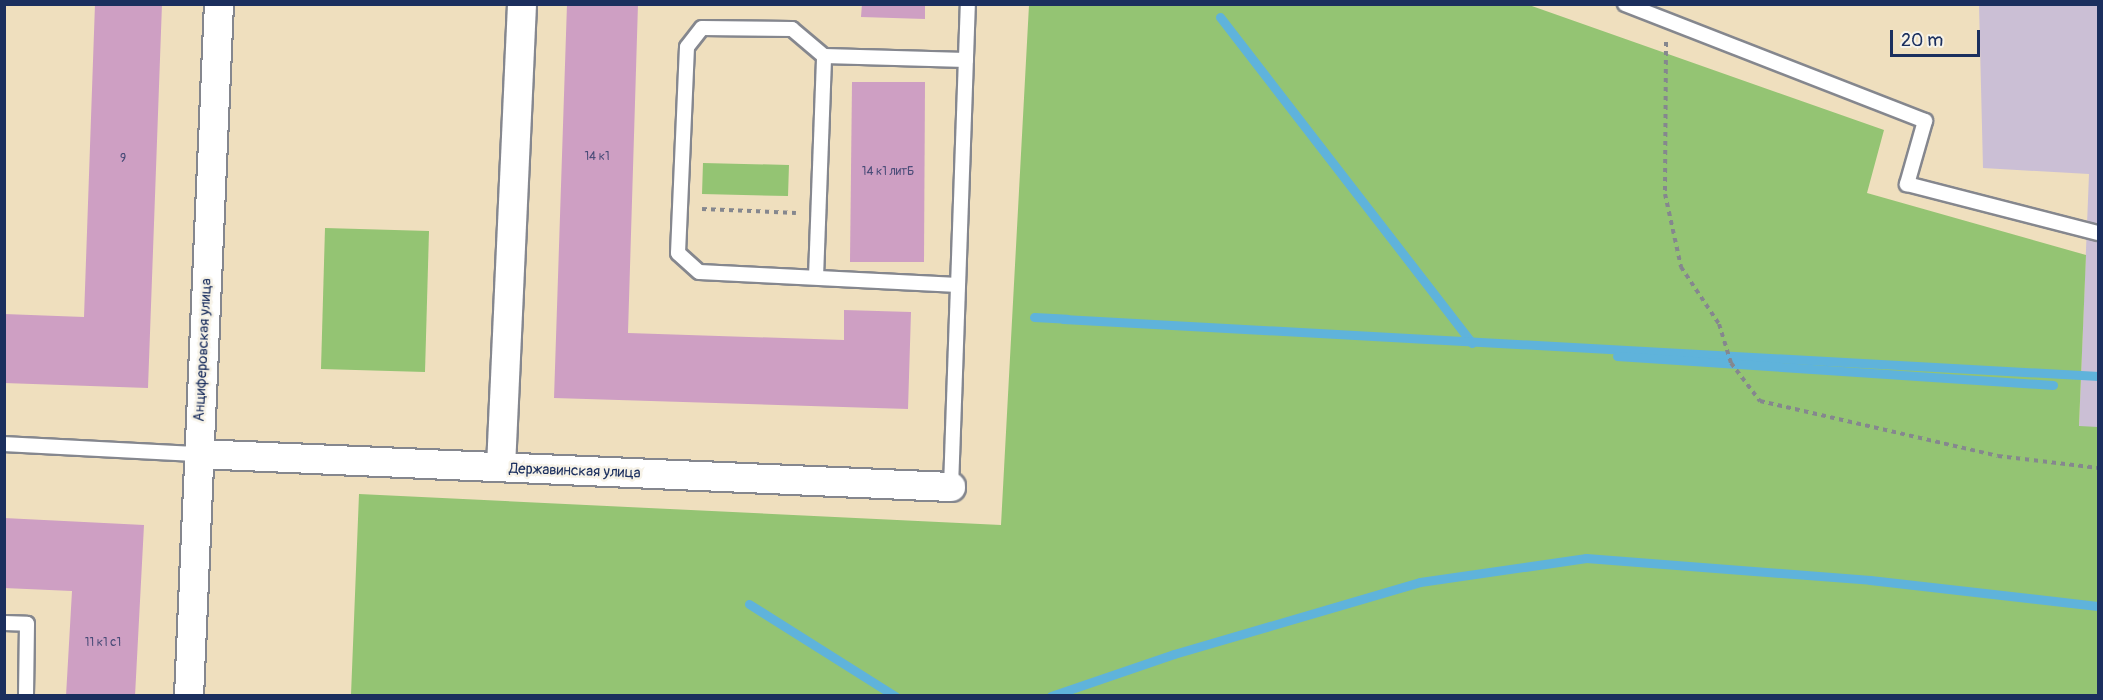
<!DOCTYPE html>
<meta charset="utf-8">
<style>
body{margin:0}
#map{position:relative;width:2103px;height:700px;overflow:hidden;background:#efdfbe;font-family:Pangolin,sans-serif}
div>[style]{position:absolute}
.industrial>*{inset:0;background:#cbbfd5}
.green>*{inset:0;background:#94c473}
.stream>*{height:9px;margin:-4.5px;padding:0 4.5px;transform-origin:4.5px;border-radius:4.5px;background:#5fb3db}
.building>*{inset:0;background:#ce9fc3}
.path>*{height:4px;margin-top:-2px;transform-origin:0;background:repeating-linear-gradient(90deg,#85878e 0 4.5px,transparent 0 9px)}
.roads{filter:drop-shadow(2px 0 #85878e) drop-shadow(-2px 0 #85878e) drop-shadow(0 2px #85878e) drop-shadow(0 -2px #85878e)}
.lane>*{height:14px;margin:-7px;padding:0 7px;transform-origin:7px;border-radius:7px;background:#fff}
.street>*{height:28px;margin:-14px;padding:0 14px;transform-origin:14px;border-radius:14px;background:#fff}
span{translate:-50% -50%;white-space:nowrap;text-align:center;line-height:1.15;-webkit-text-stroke:5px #f7f3e8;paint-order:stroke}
.number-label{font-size:12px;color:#484b77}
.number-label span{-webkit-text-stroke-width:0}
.street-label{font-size:15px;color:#1b2f5e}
.frame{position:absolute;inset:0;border:6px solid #1b2f5e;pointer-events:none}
.scale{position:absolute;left:1890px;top:30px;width:90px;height:27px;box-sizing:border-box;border:3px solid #1b2f5e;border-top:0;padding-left:8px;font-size:18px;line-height:21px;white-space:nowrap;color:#1b2f5e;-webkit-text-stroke:4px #f7f3e8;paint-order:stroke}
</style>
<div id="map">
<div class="industrial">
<div style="clip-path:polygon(1979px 5px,2098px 5px,2098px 427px,2079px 427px,2089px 174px,1983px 168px)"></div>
</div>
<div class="green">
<div style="clip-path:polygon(1029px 5px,1529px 5px,1884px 130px,1867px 193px,2086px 255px,2079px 426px,2098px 427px,2098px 695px,351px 695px,359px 494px,1001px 525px)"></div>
<div style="clip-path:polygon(703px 163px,789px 165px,788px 196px,702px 194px)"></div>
<div style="clip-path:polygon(325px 228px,429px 231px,425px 372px,321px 369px)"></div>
</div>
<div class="stream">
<div style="left:1220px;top:17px;width:412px;rotate:52.3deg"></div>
<div style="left:1034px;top:317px;width:33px;rotate:3deg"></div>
<div style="left:1063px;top:319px;width:1037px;rotate:3.15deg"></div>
<div style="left:1617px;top:356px;width:437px;rotate:3.8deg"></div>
<div style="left:749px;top:604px;width:173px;rotate:32.2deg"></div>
<div style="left:1051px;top:696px;width:130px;rotate:-18.9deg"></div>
<div style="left:1174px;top:654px;width:256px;rotate:-16.3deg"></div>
<div style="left:1420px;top:582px;width:168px;rotate:-8.2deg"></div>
<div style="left:1586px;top:558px;width:285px;rotate:4.4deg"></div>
<div style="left:1870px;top:580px;width:229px;rotate:6.5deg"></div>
</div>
<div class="building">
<div style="clip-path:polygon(95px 4px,162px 4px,148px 388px,4px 383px,4px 314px,84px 317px)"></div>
<div style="clip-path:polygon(567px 4px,638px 4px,628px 333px,844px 340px,844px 310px,911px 312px,908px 409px,554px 398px)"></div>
<div style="clip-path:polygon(862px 4px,925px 4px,925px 19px,861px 17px)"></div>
<div style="clip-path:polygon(852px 82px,925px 82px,924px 262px,850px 262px)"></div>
<div style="clip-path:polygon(4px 518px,144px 525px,135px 696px,66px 696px,72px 591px,4px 588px)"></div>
</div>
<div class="path">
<div style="left:1666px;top:42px;width:152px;rotate:90.4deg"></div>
<div style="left:1665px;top:194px;width:75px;rotate:77.6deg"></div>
<div style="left:1681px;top:267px;width:69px;rotate:56.3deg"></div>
<div style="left:1719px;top:324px;width:41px;rotate:72.9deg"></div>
<div style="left:1731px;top:363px;width:48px;rotate:52.7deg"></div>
<div style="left:1760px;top:401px;width:244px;rotate:13deg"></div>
<div style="left:1998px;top:456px;width:101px;rotate:6.8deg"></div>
<div style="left:702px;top:209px;width:94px;rotate:2.4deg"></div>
</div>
<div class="roads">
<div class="lane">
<div style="left:1625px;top:4px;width:322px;rotate:21.3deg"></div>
<div style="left:1925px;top:121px;width:66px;rotate:105.9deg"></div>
<div style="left:1907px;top:184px;width:197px;rotate:14.4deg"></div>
<div style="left:816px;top:277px;width:221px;rotate:-87.9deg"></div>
<div style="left:958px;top:285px;width:259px;rotate:-177.1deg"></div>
<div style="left:699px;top:272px;width:28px;rotate:-138deg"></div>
<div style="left:678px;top:253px;width:206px;rotate:-87.5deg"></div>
<div style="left:687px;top:47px;width:24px;rotate:-52deg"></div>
<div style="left:702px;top:28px;width:90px;rotate:0.6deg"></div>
<div style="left:792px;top:29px;width:42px;rotate:40.2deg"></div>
<div style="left:824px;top:56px;width:142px;rotate:1.6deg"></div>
<div style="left:4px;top:444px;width:194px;rotate:3deg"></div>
<div style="left:951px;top:487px;width:483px;rotate:-88deg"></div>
<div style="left:4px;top:623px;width:23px;rotate:2deg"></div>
<div style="left:27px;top:624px;width:72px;rotate:90.8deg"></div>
</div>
<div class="street">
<div style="left:198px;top:454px;width:754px;rotate:2.51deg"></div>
<div style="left:501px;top:467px;width:463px;rotate:-87.4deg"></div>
<div style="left:189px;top:696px;width:693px;rotate:-87.52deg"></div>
</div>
</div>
<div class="number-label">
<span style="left:597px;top:157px">14 к1</span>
<span style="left:123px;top:159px">9</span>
<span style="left:888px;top:172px">14 к1 литБ</span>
<span style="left:103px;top:643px">11 к1 с1</span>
</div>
<div class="street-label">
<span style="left:203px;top:350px;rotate:-87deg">Анциферовская улица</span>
<span style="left:575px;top:471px;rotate:2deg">Державинская улица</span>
</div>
<div class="frame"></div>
<div class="scale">20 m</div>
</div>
